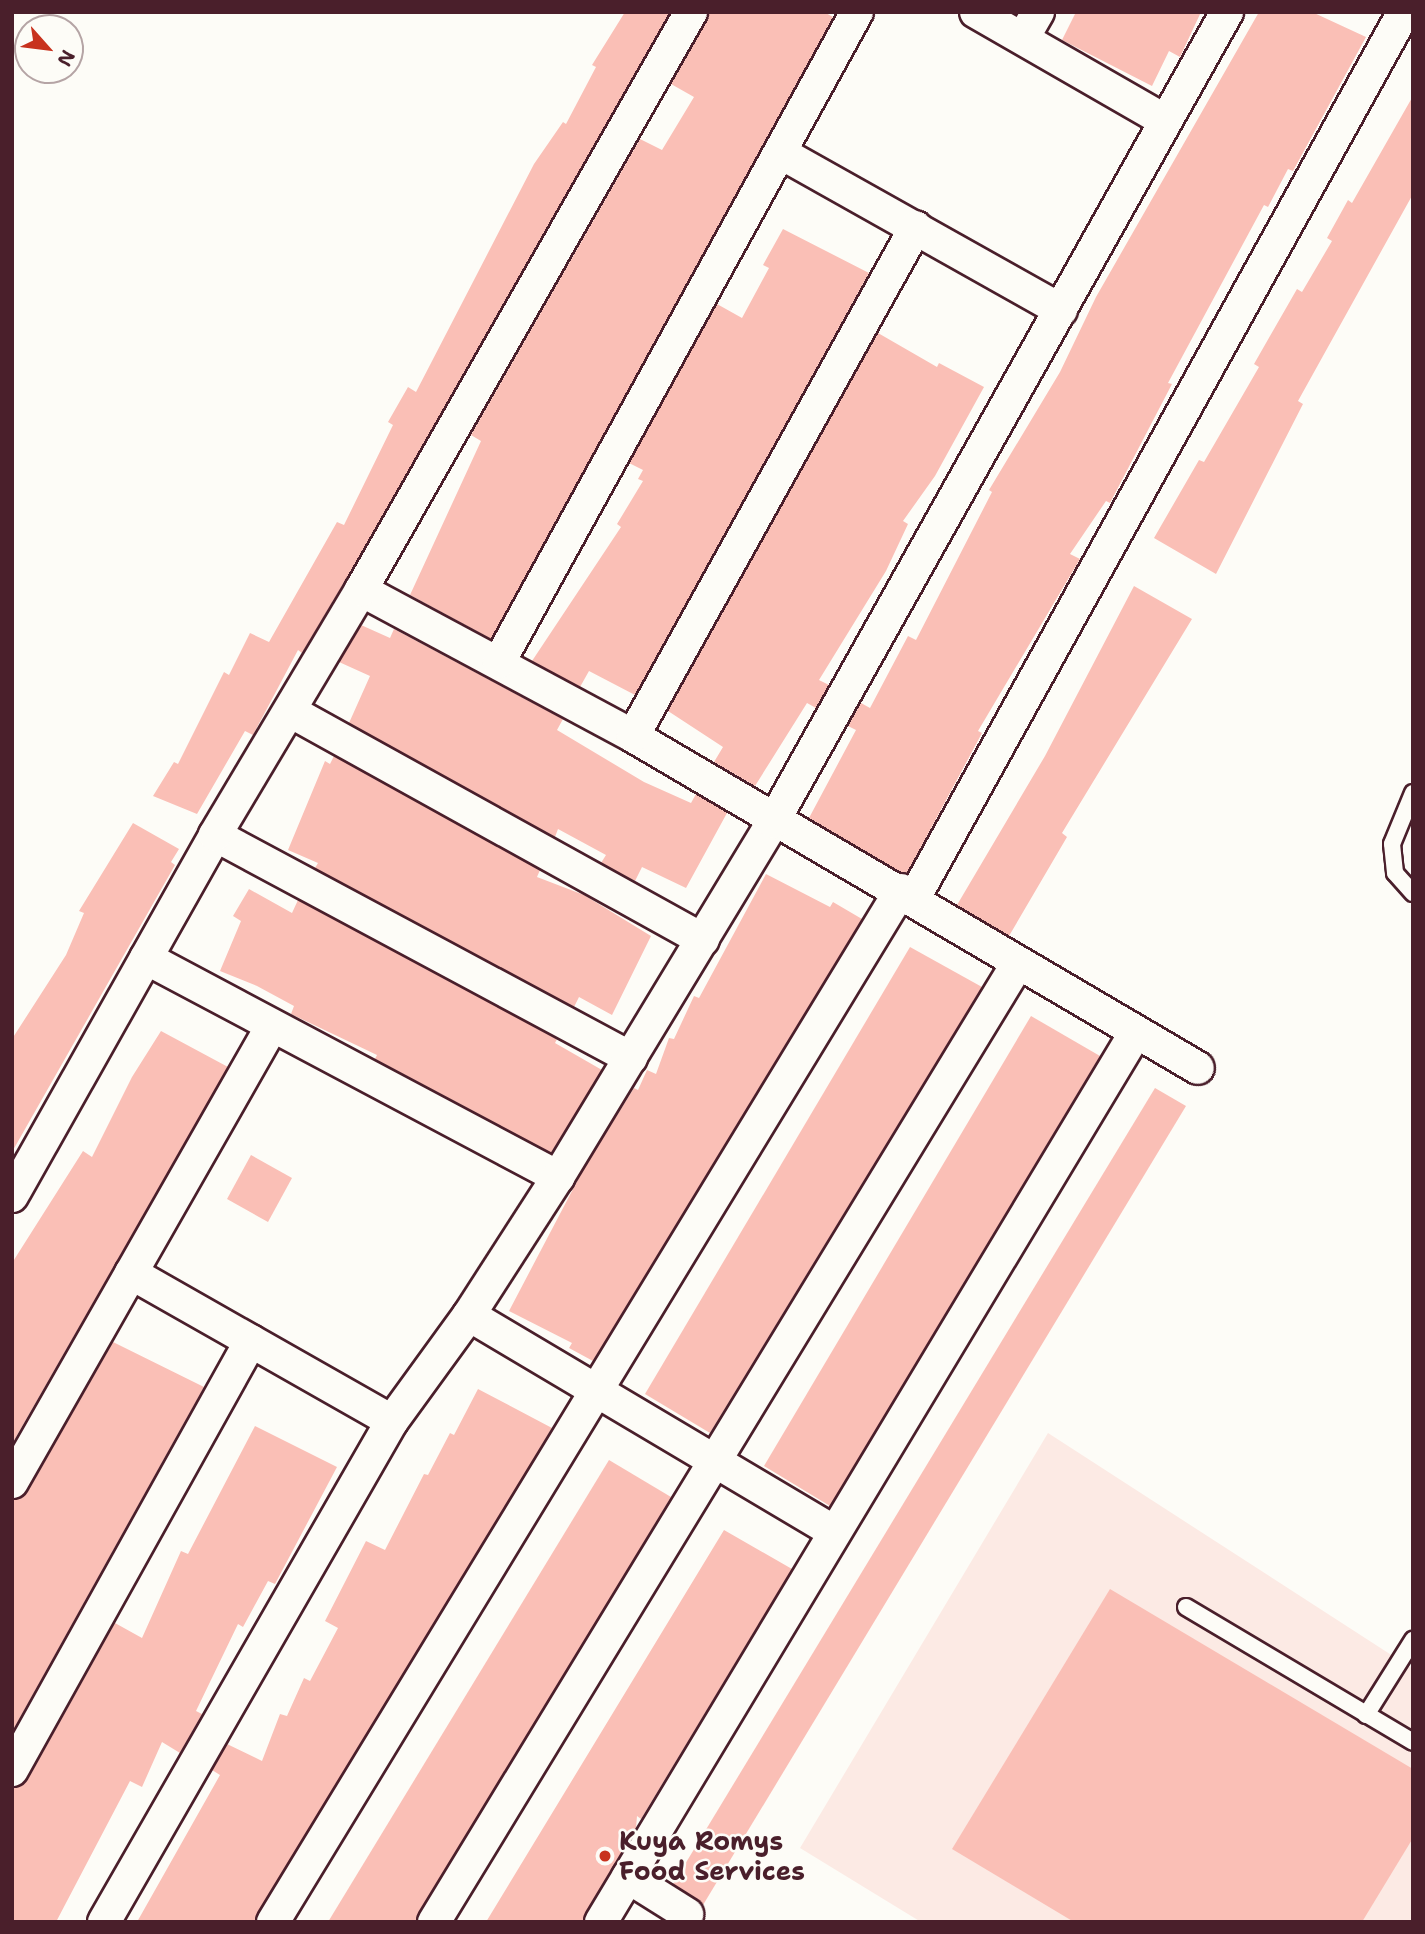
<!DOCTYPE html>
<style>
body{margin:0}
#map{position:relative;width:1425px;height:1934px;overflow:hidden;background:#fdfcf7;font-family:"Shantell Sans",sans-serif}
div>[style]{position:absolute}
.built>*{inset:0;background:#fceae4}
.building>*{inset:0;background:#fabfb6}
.roads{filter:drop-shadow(2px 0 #4a1f2b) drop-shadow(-2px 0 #4a1f2b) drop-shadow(0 2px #4a1f2b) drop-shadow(0 -2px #4a1f2b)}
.service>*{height:16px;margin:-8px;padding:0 8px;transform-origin:8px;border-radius:8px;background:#fdfcf7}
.minor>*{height:32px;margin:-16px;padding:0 16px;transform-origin:16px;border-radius:16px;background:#fdfcf7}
.dots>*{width:19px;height:19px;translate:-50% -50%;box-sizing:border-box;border:4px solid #fdfcf7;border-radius:50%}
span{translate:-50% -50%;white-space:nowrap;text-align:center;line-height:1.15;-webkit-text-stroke:5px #fdfcf7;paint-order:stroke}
.poi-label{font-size:26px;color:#4a1f2b;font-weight:700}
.left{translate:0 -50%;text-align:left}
.frame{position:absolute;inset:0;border:14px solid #4a1f2b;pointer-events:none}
.north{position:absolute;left:14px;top:14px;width:70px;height:70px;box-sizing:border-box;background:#fdfcf7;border:2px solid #b5a4a5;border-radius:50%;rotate:118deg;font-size:19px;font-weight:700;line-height:28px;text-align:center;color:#4a1f2b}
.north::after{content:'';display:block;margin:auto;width:24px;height:32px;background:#c8321e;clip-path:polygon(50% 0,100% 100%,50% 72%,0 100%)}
</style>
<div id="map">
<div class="built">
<div style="clip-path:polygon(1048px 1433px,1413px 1669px,1413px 1922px,921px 1922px,800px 1848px)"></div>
</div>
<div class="building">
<div style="clip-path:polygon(625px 12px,670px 12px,345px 581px,302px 653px,298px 650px,253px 735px,245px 731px,197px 814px,153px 796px,174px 762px,178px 764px,224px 672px,229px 675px,250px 633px,269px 642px,337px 522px,344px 525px,393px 425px,388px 422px,408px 387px,416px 392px,534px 164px,563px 122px,566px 124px,596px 67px,592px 65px)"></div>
<div style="clip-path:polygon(709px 12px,824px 12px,833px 17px,491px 639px,410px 595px,481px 441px,471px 435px,640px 139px,662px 150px,694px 97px,671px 84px)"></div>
<div style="clip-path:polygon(1076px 12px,1201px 12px,1180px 57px,1169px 51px,1152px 86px,1062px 40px)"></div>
<div style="clip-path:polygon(1259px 12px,1312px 12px,1366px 37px,1293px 171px,1288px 169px,1268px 207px,1264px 205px,1168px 383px,1172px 384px,1110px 503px,1106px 501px,1070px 554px,1080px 559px,978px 731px,982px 733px,907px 873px,900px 872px,809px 818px,856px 730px,848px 726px,861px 703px,870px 708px,908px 636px,916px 640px,992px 492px,989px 490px,1060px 372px,1096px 297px)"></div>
<div style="clip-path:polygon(1413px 96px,1413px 194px,1298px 401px,1303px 404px,1216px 574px,1154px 538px,1199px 460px,1204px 462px,1259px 367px,1254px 364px,1297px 289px,1302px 292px,1332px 241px,1327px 238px,1348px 200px,1352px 203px)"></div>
<div style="clip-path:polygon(783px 229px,869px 273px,635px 695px,589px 671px,580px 687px,532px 661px,621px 527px,617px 524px,643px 481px,638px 479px,643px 470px,629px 463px,717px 304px,742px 318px,769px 268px,763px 265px)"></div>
<div style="clip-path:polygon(878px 333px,937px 367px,939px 363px,984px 387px,935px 476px,903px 521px,908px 524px,886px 571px,819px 680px,829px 685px,816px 708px,807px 703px,755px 786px,714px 762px,723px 747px,668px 711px)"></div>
<div style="clip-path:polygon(1134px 586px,1192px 619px,1062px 833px,1067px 837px,1009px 936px,957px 905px,1045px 756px)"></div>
<div style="clip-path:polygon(361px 625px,390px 638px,394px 629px,563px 719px,557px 730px,644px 782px,691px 803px,696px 794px,727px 813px,686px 888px,642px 867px,635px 881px,601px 863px,606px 855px,558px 829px,555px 837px,349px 723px,370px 676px,339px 662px)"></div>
<div style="clip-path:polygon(334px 756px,540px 870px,537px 877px,584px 895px,651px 936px,612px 1015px,579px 997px,574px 1007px,315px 868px,318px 863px,288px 850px,325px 761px,330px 764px)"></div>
<div style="clip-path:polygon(133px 823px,179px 849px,171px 862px,175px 865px,12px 1152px,12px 1039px,66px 955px,84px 913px,79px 911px)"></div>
<div style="clip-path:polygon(766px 874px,830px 907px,833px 902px,862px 919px,593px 1361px,569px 1348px,572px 1343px,509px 1311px,583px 1170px,634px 1088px,638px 1090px,647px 1070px,656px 1074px,669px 1038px,674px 1039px,694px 996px,699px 998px)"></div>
<div style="clip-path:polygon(249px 889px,292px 913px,298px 900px,557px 1039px,555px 1043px,602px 1070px,551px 1153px,375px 1059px,377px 1055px,291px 1014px,294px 1006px,257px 986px,220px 971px,241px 921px,233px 916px)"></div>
<div style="clip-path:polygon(910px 947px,982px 987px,710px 1433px,645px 1394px)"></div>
<div style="clip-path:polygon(1031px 1016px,1100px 1056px,830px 1506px,764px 1466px)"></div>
<div style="clip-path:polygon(161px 1031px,228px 1067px,12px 1444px,12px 1263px,83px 1151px,92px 1157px,132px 1077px)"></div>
<div style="clip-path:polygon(1155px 1088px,1186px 1106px,703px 1905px,673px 1884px)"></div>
<div style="clip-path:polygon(251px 1155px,292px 1178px,268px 1222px,227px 1199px)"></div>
<div style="clip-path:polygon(113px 1342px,204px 1387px,12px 1732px,12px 1500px,28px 1491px)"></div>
<div style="clip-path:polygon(478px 1389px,552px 1428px,255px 1922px,137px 1922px,220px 1775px,212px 1770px,227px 1744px,262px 1761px,280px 1714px,287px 1716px,304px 1678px,310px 1681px,338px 1628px,325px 1621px,366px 1541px,385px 1550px,424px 1474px,428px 1475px,450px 1433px,454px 1435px)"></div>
<div style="clip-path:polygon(255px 1426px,337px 1467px,275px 1584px,268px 1581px,243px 1627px,238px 1624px,196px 1711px,202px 1714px,180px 1753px,162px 1742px,142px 1787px,130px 1781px,56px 1922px,12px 1922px,12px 1788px,28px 1779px,115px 1623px,142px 1638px,181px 1551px,188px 1554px)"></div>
<div style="clip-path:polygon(609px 1460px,671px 1497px,416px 1922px,328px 1922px)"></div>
<div style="clip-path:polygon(724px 1530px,792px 1569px,641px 1819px,637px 1816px,636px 1828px,583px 1922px,486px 1922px)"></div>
<div style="clip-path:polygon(1110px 1589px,1413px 1769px,1413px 1838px,1362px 1922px,1074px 1922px,952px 1849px)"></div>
</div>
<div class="roads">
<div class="service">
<div style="left:1413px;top:793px;width:55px;rotate:112.4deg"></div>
<div style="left:1392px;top:844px;width:29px;rotate:84deg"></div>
<div style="left:1395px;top:873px;width:27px;rotate:48deg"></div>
<div style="left:1186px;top:1607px;width:264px;rotate:30.7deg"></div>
<div style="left:1366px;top:1715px;width:89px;rotate:-57.9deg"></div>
</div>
<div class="minor">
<div style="left:976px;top:12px;width:217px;rotate:29.9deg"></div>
<div style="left:1023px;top:38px;width:30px;rotate:-60deg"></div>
<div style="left:781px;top:153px;width:321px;rotate:29.3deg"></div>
<div style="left:361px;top:590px;width:309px;rotate:28.2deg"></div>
<div style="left:633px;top:736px;width:655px;rotate:30.44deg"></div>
<div style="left:499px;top:662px;width:742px;rotate:-61.16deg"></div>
<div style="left:290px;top:711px;width:472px;rotate:29deg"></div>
<div style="left:633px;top:736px;width:582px;rotate:-60.93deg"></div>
<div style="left:215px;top:835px;width:472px;rotate:28.2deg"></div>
<div style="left:914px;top:898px;width:1012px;rotate:-61.06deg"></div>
<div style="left:146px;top:958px;width:467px;rotate:28deg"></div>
<div style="left:12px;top:1196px;width:414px;rotate:-60.6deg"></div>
<div style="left:215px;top:835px;width:285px;rotate:-59.2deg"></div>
<div style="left:361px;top:590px;width:666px;rotate:-60.28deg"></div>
<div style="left:131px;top:1273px;width:300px;rotate:29.6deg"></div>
<div style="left:469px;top:1315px;width:423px;rotate:30.7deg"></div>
<div style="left:12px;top:1482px;width:525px;rotate:-60.31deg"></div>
<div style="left:12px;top:1770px;width:491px;rotate:-60.9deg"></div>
<div style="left:628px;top:1877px;width:70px;rotate:32.1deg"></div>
<div style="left:104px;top:1922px;width:578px;rotate:-60.11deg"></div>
<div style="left:392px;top:1421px;width:131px;rotate:-54deg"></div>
<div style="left:469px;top:1315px;width:164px;rotate:-57.2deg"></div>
<div style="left:558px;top:1177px;width:415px;rotate:-58.8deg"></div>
<div style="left:773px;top:822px;width:929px;rotate:-60.73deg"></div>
<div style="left:273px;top:1922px;width:1208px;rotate:-58.68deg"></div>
<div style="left:434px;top:1922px;width:1123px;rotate:-58.66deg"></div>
<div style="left:601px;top:1922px;width:1038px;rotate:-58.99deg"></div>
</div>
</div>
<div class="dots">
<div style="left:605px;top:1856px;background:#c8321e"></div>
</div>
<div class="poi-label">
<span class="left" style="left:619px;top:1856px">Kuya Romys<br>Food Services</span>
</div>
<div class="frame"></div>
<div class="north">N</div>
</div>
